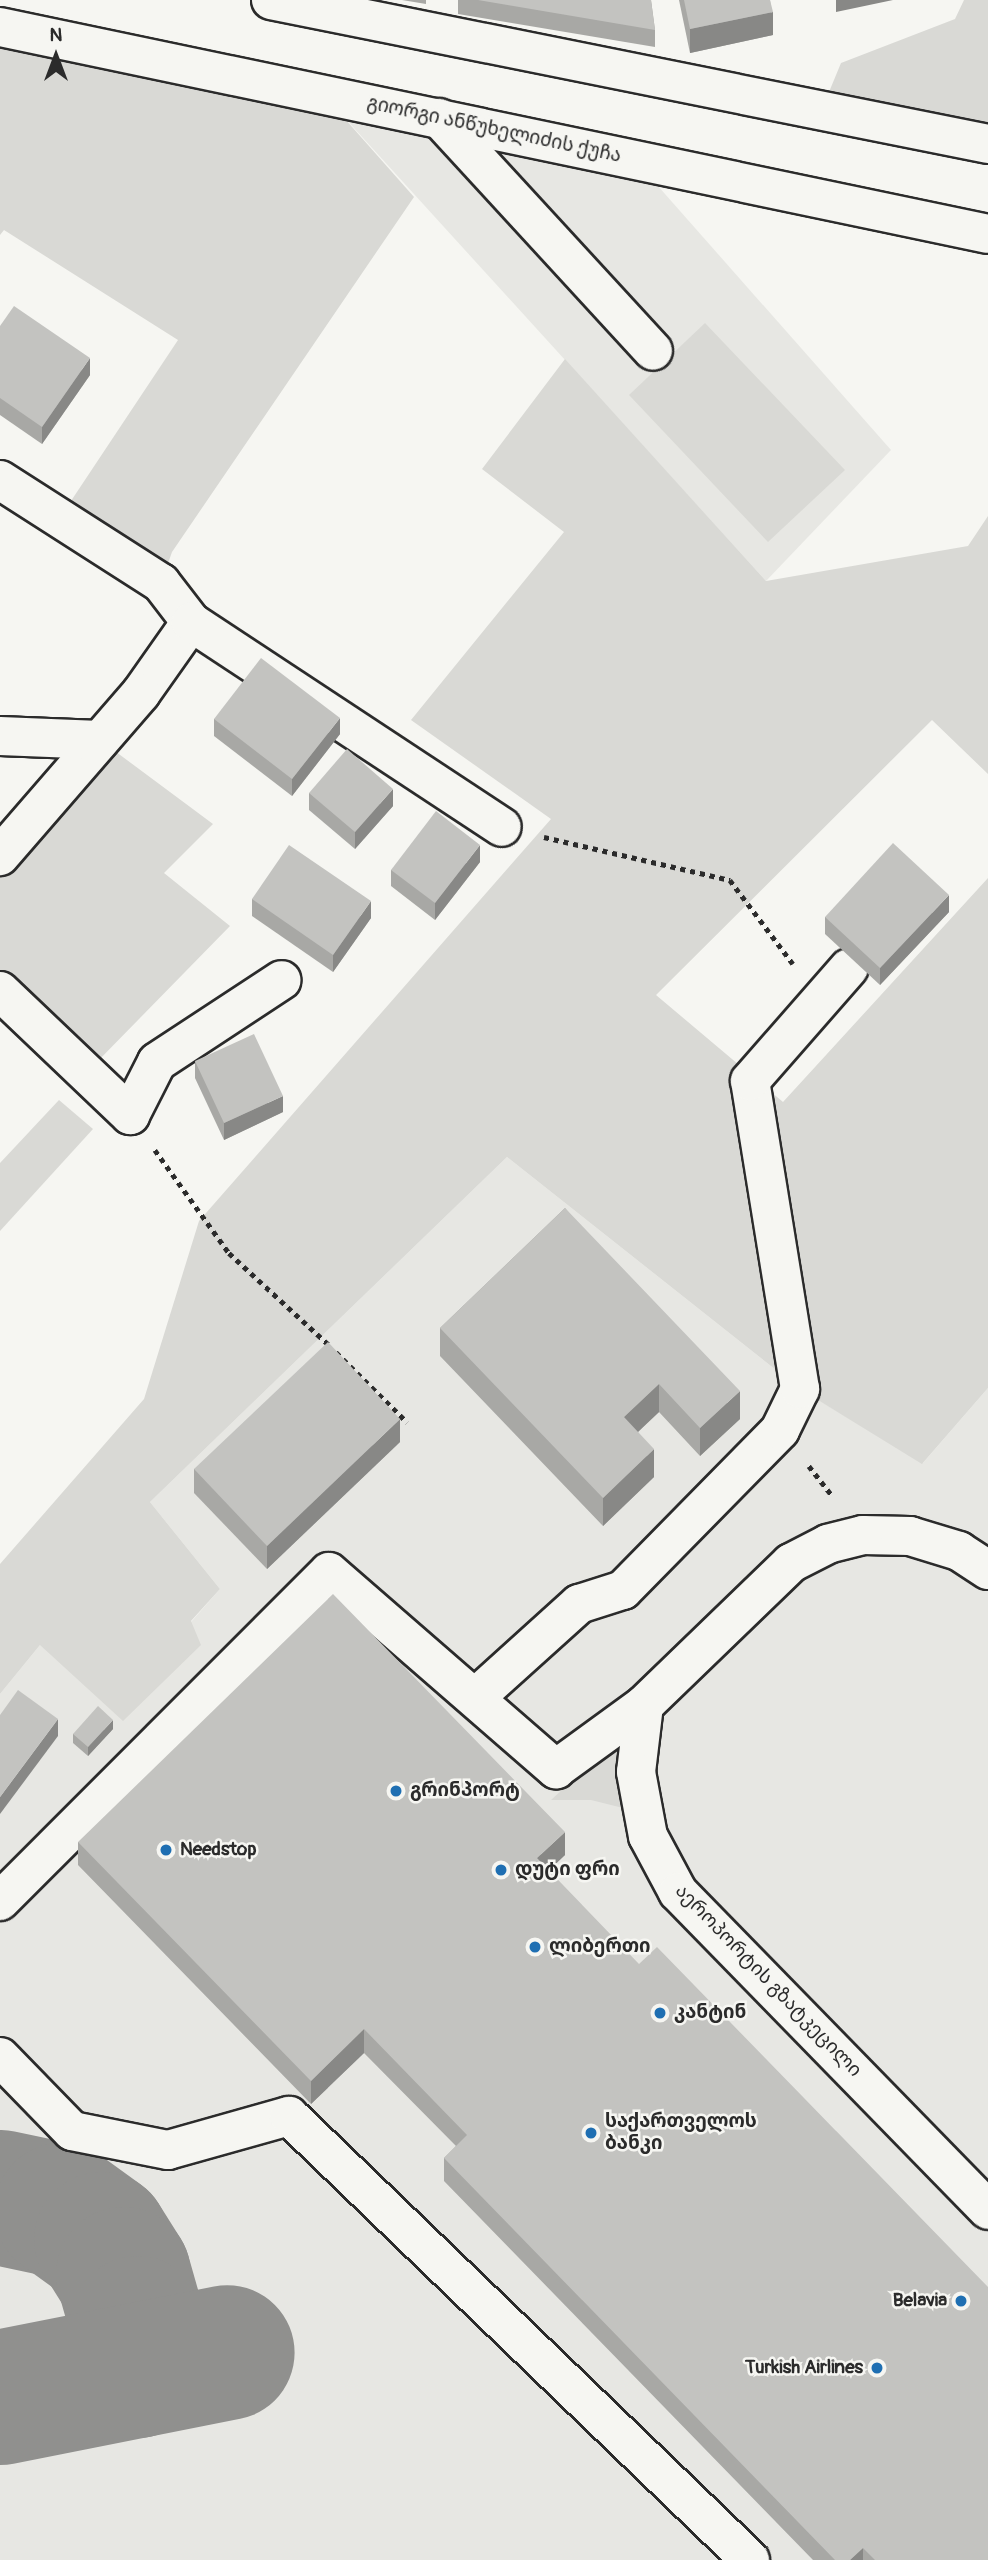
<!DOCTYPE html>
<meta charset="utf-8">
<style>
body{margin:0}
#map{position:relative;width:988px;height:2560px;overflow:hidden;background:#f6f6f2;font-family:Pangolin,"Noto Sans Georgian",sans-serif}
div>[style]{position:absolute}
.built>*{inset:0;background:#e7e7e3}
.green>*{inset:0;background:#d9d9d5}
.taxiway>*{height:135px;margin:-67.5px;padding:0 67.5px;transform-origin:67.5px;border-radius:67.5px;background:#90908e}
.path>*{height:4.5px;margin-top:-2.25px;transform-origin:0;background:repeating-linear-gradient(90deg,#2b2b2b 0 5px,transparent 0 10px)}
.roads{filter:drop-shadow(2px 0 #2b2b2b) drop-shadow(-2px 0 #2b2b2b) drop-shadow(0 2px #2b2b2b) drop-shadow(0 -2px #2b2b2b)}
.minor>*{height:38px;margin:-19px;padding:0 19px;transform-origin:19px;border-radius:19px;background:#f6f6f2}
.major>*{height:38px;margin:-19px;padding:0 19px;transform-origin:19px;border-radius:19px;background:#f6f6f2}
.wall>*{inset:0;background:#a8a8a5}
.shaded-wall>*{inset:0;background:#888886}
.building>*{inset:0;background:#c3c3c0}
.dots>*{width:19px;height:19px;translate:-50% -50%;box-sizing:border-box;border:4px solid #f6f6f2;border-radius:50%}
span{translate:-50% -50%;white-space:nowrap;text-align:center;line-height:1.15;-webkit-text-stroke:5px #f6f6f2;paint-order:stroke}
.street-label{font-size:19px;color:#2b2b2b}
.poi-label{font-size:19px;color:#2b2b2b;font-weight:700}
.left{translate:0 -50%;text-align:left}
.right{translate:-100% -50%;text-align:right}
.north{position:absolute;left:21px;top:21px;width:70px;height:70px;-webkit-text-stroke:5px #f6f6f2;paint-order:stroke;rotate:0deg;font-size:19px;font-weight:700;line-height:28px;text-align:center;color:#2b2b2b}
.north::after{content:'';display:block;margin:auto;width:24px;height:32px;background:#2b2b2b;clip-path:polygon(50% 0,100% 100%,50% 72%,0 100%)}
</style>
<div id="map">
<div class="built">
<div style="clip-path:polygon(323px 94px,635px 160px,891px 450px,766px 581px)"></div>
<div style="clip-path:polygon(507px 1157px,800px 1389px,923px 1463px,988px 1388px,988px 2560px,0 2560px,0 1694px,40px 1645px,191px 1622px,220px 1589px,150px 1502px)"></div>
</div>
<div class="green">
<div style="clip-path:polygon(964px 0,988px 0,988px 129px,829px 92px,841px 63px,955px 19px)"></div>
<div style="clip-path:polygon(0 27px,323px 94px,414px 197px,172px 552px,161px 583px,59px 519px,178px 340px,4px 230px,0 235px)"></div>
<div style="clip-path:polygon(705px 323px,845px 470px,768px 542px,629px 395px)"></div>
<div style="clip-path:polygon(565px 359px,766px 581px,968px 546px,988px 516px,988px 774px,932px 720px,656px 995px,783px 1102px,988px 878px,988px 1388px,922px 1464px,800px 1389px,507px 1157px,150px 1502px,220px 1589px,191px 1621px,201px 1645px,123px 1721px,40px 1645px,0 1694px,0 1564px,144px 1399px,199px 1221px,551px 819px,411px 720px,564px 532px,482px 469px)"></div>
<div style="clip-path:polygon(100px 740px,213px 824px,164px 873px,230px 926px,94px 1065px,0 985px,0 856px)"></div>
<div style="clip-path:polygon(59px 1100px,93px 1129px,0 1231px,0 1163px)"></div>
<div style="clip-path:polygon(628px 1729px,620px 1762px,623px 1808px,591px 1800px,551px 1800px)"></div>
</div>
<div class="taxiway">
<div style="left:0;top:2197px;width:62px;rotate:12deg"></div>
<div style="left:61px;top:2210px;width:49px;rotate:35.9deg"></div>
<div style="left:101px;top:2239px;width:41px;rotate:57.8deg"></div>
<div style="left:123px;top:2274px;width:51px;rotate:74.1deg"></div>
<div style="left:137px;top:2323px;width:47px;rotate:90deg"></div>
<div style="left:0;top:2397px;width:231px;rotate:-11.2deg"></div>
</div>
<div class="path">
<div style="left:544px;top:837px;width:191px;rotate:13deg"></div>
<div style="left:730px;top:880px;width:105px;rotate:53.1deg"></div>
<div style="left:155px;top:1150px;width:127px;rotate:54.3deg"></div>
<div style="left:229px;top:1253px;width:137px;rotate:42.6deg"></div>
<div style="left:336px;top:1352px;width:100px;rotate:44.6deg"></div>
<div style="left:809px;top:1466px;width:37px;rotate:52deg"></div>
</div>
<div class="roads">
<div class="minor">
<div style="left:439px;top:118px;width:316px;rotate:47.4deg"></div>
<div style="left:0;top:480px;width:191px;rotate:32.6deg"></div>
<div style="left:161px;top:583px;width:49px;rotate:52.4deg"></div>
<div style="left:191px;top:622px;width:87px;rotate:125.2deg"></div>
<div style="left:141px;top:693px;width:216px;rotate:130.9deg"></div>
<div style="left:191px;top:622px;width:372px;rotate:33.4deg"></div>
<div style="left:0;top:736px;width:100px;rotate:2.3deg"></div>
<div style="left:0;top:991px;width:180px;rotate:43.6deg"></div>
<div style="left:130px;top:1115px;width:59px;rotate:-63deg"></div>
<div style="left:157px;top:1062px;width:149px;rotate:-33.3deg"></div>
<div style="left:988px;top:1570px;width:35px;rotate:-147deg"></div>
<div style="left:959px;top:1551px;width:51px;rotate:-163deg"></div>
<div style="left:910px;top:1536px;width:47px;rotate:-178.8deg"></div>
<div style="left:863px;top:1535px;width:36px;rotate:166deg"></div>
<div style="left:828px;top:1544px;width:42px;rotate:152.8deg"></div>
<div style="left:791px;top:1563px;width:204px;rotate:136deg"></div>
<div style="left:644px;top:1705px;width:67px;rotate:96.8deg"></div>
<div style="left:636px;top:1772px;width:65px;rotate:79.4deg"></div>
<div style="left:648px;top:1836px;width:64px;rotate:61.8deg"></div>
<div style="left:678px;top:1892px;width:444px;rotate:45.7deg"></div>
<div style="left:476px;top:1697px;width:139px;rotate:-42.1deg"></div>
<div style="left:579px;top:1604px;width:46px;rotate:-17.7deg"></div>
<div style="left:623px;top:1590px;width:224px;rotate:-45.5deg"></div>
<div style="left:780px;top:1430px;width:46px;rotate:-64deg"></div>
<div style="left:800px;top:1389px;width:312px;rotate:-99.2deg"></div>
<div style="left:750px;top:1081px;width:150px;rotate:-48.8deg"></div>
<div style="left:0;top:1901px;width:465px;rotate:-45deg"></div>
<div style="left:329px;top:1572px;width:301px;rotate:41deg"></div>
<div style="left:556px;top:1769px;width:109px;rotate:-36deg"></div>
<div style="left:0;top:2057px;width:103px;rotate:45.8deg"></div>
<div style="left:72px;top:2131px;width:98px;rotate:11.2deg"></div>
<div style="left:168px;top:2150px;width:126px;rotate:-15.7deg"></div>
<div style="left:289px;top:2116px;width:640px;rotate:43.92deg"></div>
</div>
<div class="major">
<div style="left:271px;top:0;width:731px;rotate:11.36deg"></div>
<div style="left:0;top:27px;width:1009px;rotate:11.83deg"></div>
</div>
</div>
<div class="wall">
<div style="clip-path:polygon(402px 0,426px 0,426px 4px)"></div>
<div style="clip-path:polygon(458px 0,651px 0,655px 30px,655px 47px,458px 14px)"></div>
<div style="clip-path:polygon(679px 0,770px 0,773px 35px,690px 53px)"></div>
<div style="clip-path:polygon(0 326px,90px 375px,42px 444px,0 415px)"></div>
<div style="clip-path:polygon(214px 719px,340px 734px,292px 796px,214px 736px)"></div>
<div style="clip-path:polygon(309px 793px,393px 806px,355px 849px,309px 810px)"></div>
<div style="clip-path:polygon(480px 862px,435px 920px,391px 886px,391px 870px)"></div>
<div style="clip-path:polygon(252px 899px,371px 918px,333px 972px,252px 916px)"></div>
<div style="clip-path:polygon(949px 912px,880px 985px,825px 934px,825px 917px)"></div>
<div style="clip-path:polygon(195px 1061px,283px 1112px,224px 1140px,195px 1078px)"></div>
<div style="clip-path:polygon(565px 1208px,740px 1419px,700px 1456px,659px 1412px,638px 1432px,654px 1477px,603px 1526px,440px 1356px,440px 1328px)"></div>
<div style="clip-path:polygon(400px 1442px,267px 1569px,194px 1493px,194px 1469px)"></div>
<div style="clip-path:polygon(113px 1729px,88px 1756px,73px 1743px,73px 1734px)"></div>
<div style="clip-path:polygon(78px 1842px,565px 1855px,548px 1870px,988px 2560px,813px 2560px,444px 2181px,444px 2158px,456px 2146px,364px 2053px,311px 2104px,78px 1865px)"></div>
</div>
<div class="shaded-wall">
<div style="clip-path:polygon(836px 0,893px 0,836px 12px)"></div>
<div style="clip-path:polygon(773px 12px,773px 35px,690px 53px,690px 29px)"></div>
<div style="clip-path:polygon(90px 358px,90px 375px,42px 444px,42px 427px)"></div>
<div style="clip-path:polygon(340px 718px,340px 734px,292px 796px,292px 779px)"></div>
<div style="clip-path:polygon(393px 789px,393px 806px,355px 849px,355px 832px)"></div>
<div style="clip-path:polygon(480px 845px,480px 862px,435px 920px,435px 903px)"></div>
<div style="clip-path:polygon(949px 895px,949px 912px,880px 985px,880px 968px)"></div>
<div style="clip-path:polygon(371px 901px,371px 918px,333px 972px,333px 955px)"></div>
<div style="clip-path:polygon(283px 1096px,283px 1112px,224px 1140px,224px 1123px)"></div>
<div style="clip-path:polygon(659px 1384px,659px 1412px,624px 1445px,624px 1417px)"></div>
<div style="clip-path:polygon(740px 1391px,740px 1419px,700px 1456px,700px 1428px)"></div>
<div style="clip-path:polygon(400px 1419px,400px 1442px,267px 1569px,267px 1546px)"></div>
<div style="clip-path:polygon(654px 1449px,654px 1477px,603px 1526px,603px 1498px)"></div>
<div style="clip-path:polygon(58px 1719px,58px 1736px,0 1814px,0 1797px)"></div>
<div style="clip-path:polygon(113px 1720px,113px 1729px,88px 1756px,88px 1747px)"></div>
<div style="clip-path:polygon(565px 1832px,565px 1855px,537px 1882px,537px 1858px)"></div>
<div style="clip-path:polygon(364px 2029px,364px 2053px,311px 2104px,311px 2081px)"></div>
<div style="clip-path:polygon(863px 2548px,863px 2560px,850px 2560px)"></div>
</div>
<div class="building">
<div style="clip-path:polygon(478px 0,651px 0,655px 30px)"></div>
<div style="clip-path:polygon(684px 0,770px 0,773px 12px,690px 29px)"></div>
<div style="clip-path:polygon(14px 306px,90px 358px,42px 427px,0 398px,0 326px)"></div>
<div style="clip-path:polygon(261px 658px,340px 718px,292px 779px,214px 719px)"></div>
<div style="clip-path:polygon(347px 749px,393px 789px,355px 832px,309px 793px)"></div>
<div style="clip-path:polygon(436px 811px,480px 845px,435px 903px,391px 870px)"></div>
<div style="clip-path:polygon(893px 843px,949px 895px,880px 968px,825px 917px)"></div>
<div style="clip-path:polygon(289px 845px,371px 901px,333px 955px,252px 899px)"></div>
<div style="clip-path:polygon(254px 1034px,283px 1096px,224px 1123px,195px 1061px)"></div>
<div style="clip-path:polygon(565px 1208px,740px 1391px,700px 1428px,659px 1384px,624px 1417px,654px 1449px,603px 1498px,440px 1328px)"></div>
<div style="clip-path:polygon(328px 1342px,400px 1419px,267px 1546px,194px 1469px)"></div>
<div style="clip-path:polygon(333px 1594px,565px 1832px,537px 1858px,639px 1964px,657px 1947px,988px 2287px,988px 2560px,875px 2560px,863px 2548px,850px 2560px,835px 2560px,444px 2158px,467px 2135px,364px 2029px,311px 2081px,78px 1842px)"></div>
<div style="clip-path:polygon(18px 1690px,58px 1719px,0 1797px,0 1715px)"></div>
<div style="clip-path:polygon(98px 1706px,113px 1720px,88px 1747px,73px 1734px)"></div>
</div>
<div class="dots">
<div style="left:396px;top:1791px;background:#1f6fb2"></div>
<div style="left:166px;top:1850px;background:#1f6fb2"></div>
<div style="left:501px;top:1870px;background:#1f6fb2"></div>
<div style="left:535px;top:1947px;background:#1f6fb2"></div>
<div style="left:660px;top:2013px;background:#1f6fb2"></div>
<div style="left:591px;top:2133px;background:#1f6fb2"></div>
<div style="left:961px;top:2301px;background:#1f6fb2"></div>
<div style="left:877px;top:2368px;background:#1f6fb2"></div>
</div>
<div class="street-label">
<span style="left:494px;top:130px;rotate:12deg">გიორგი ანწუხელიძის ქუჩა</span>
<span style="left:768px;top:1981px;rotate:46deg">აეროპორტის გზატკეცილი</span>
</div>
<div class="poi-label">
<span class="left" style="left:410px;top:1791px">გრინპორტ</span>
<span class="left" style="left:180px;top:1850px">Needstop</span>
<span class="left" style="left:515px;top:1870px">დუტი ფრი</span>
<span class="left" style="left:549px;top:1947px">ლიბერთი</span>
<span class="left" style="left:674px;top:2013px">კანტინ</span>
<span class="left" style="left:605px;top:2133px">საქართველოს<br>ბანკი</span>
<span class="right" style="left:947px;top:2301px">Belavia</span>
<span class="right" style="left:863px;top:2368px">Turkish Airlines</span>
</div>
<div class="north">N</div>
</div>
